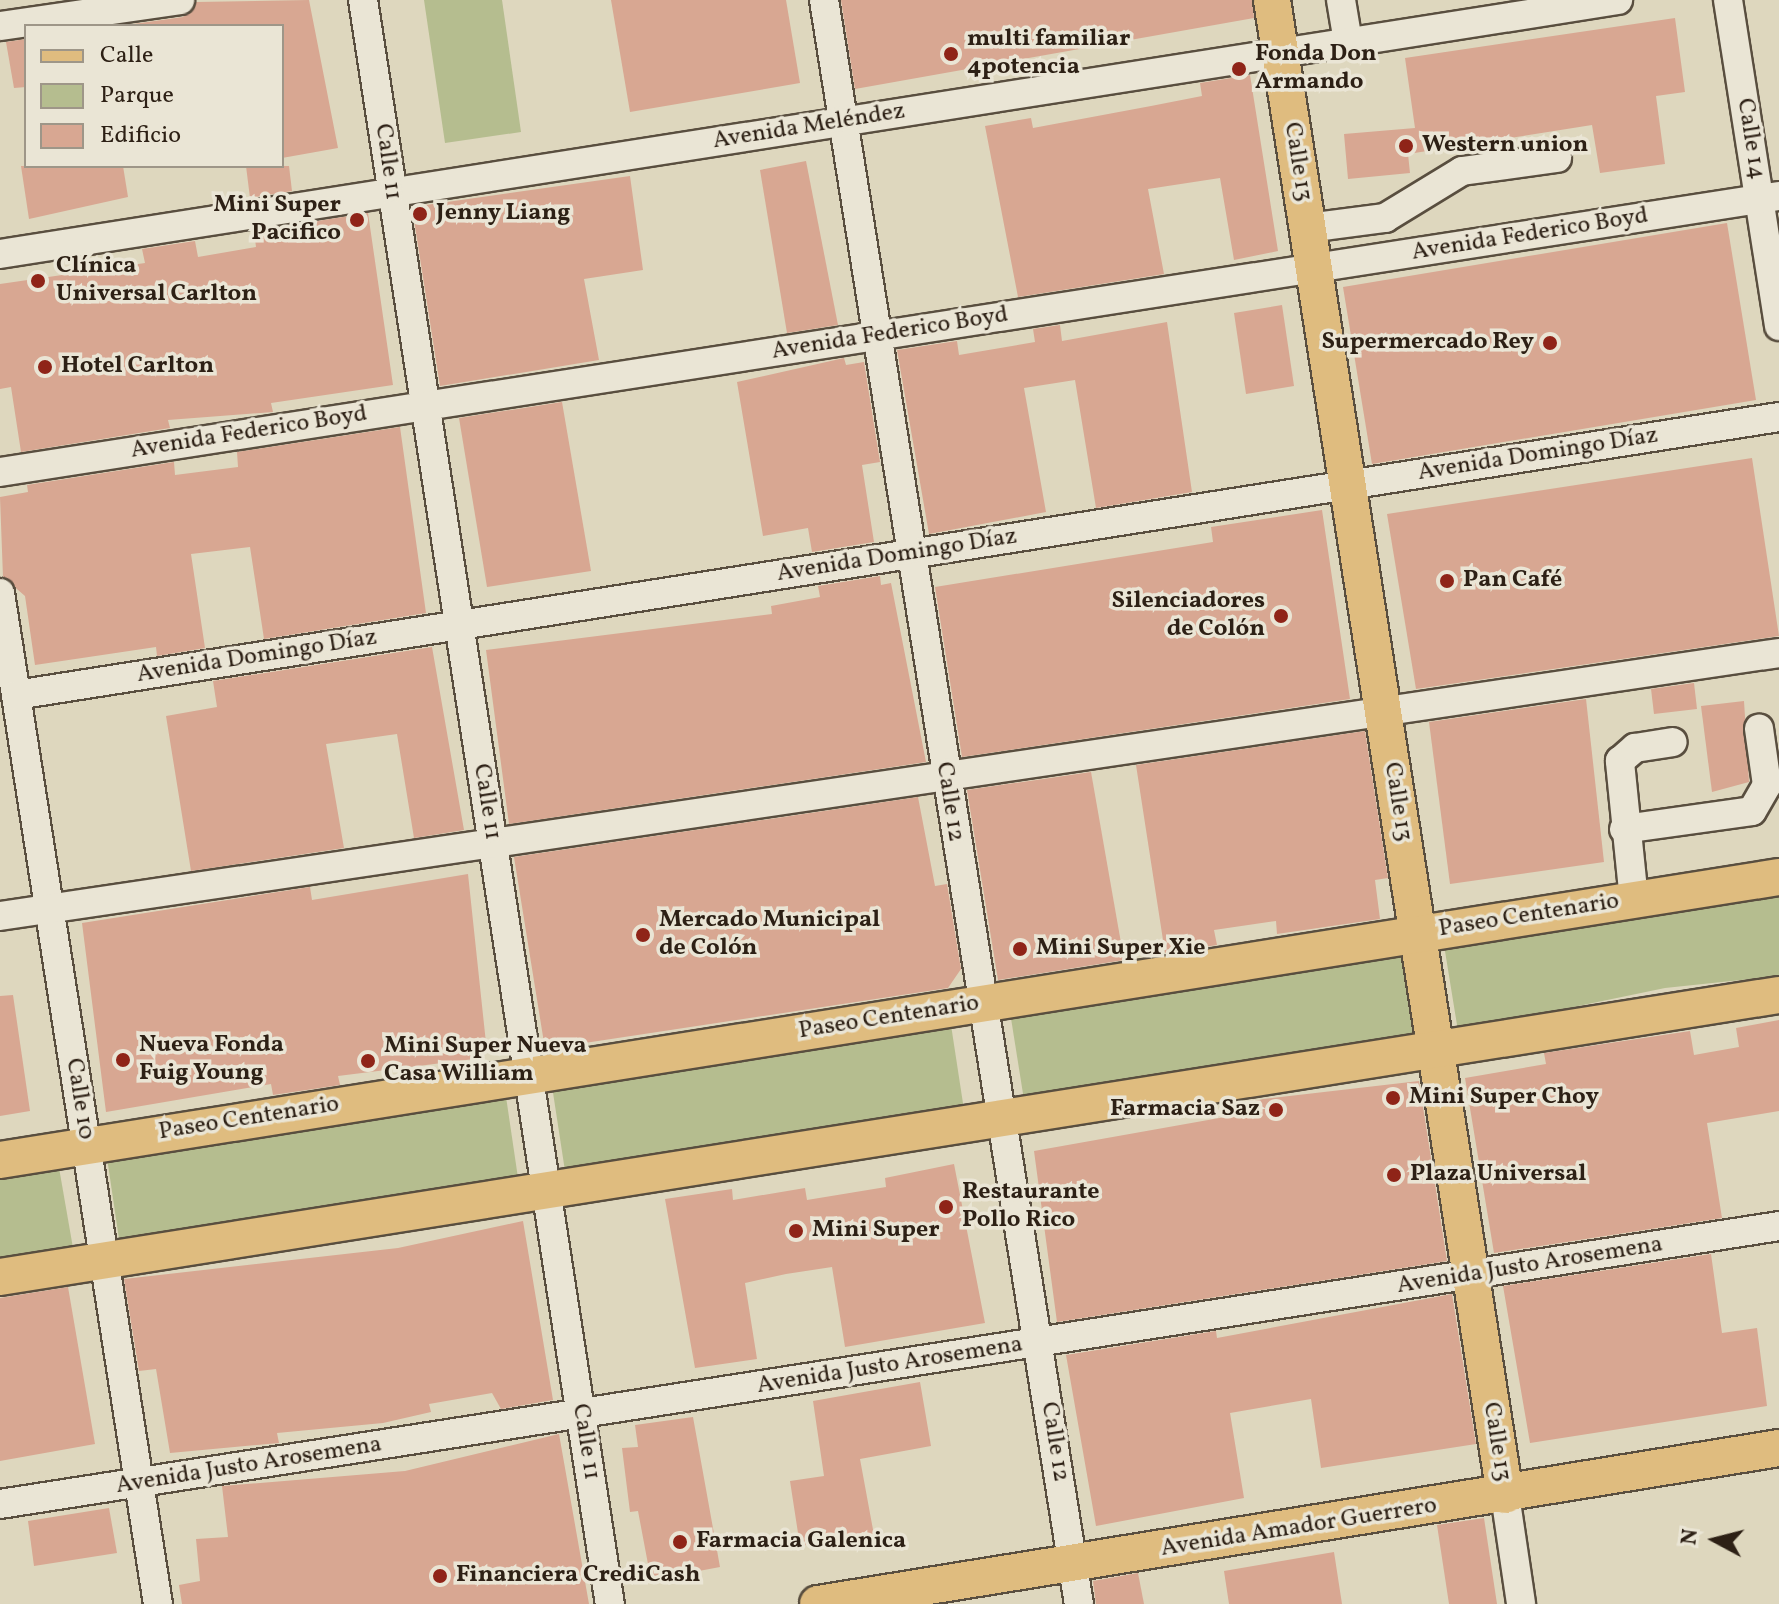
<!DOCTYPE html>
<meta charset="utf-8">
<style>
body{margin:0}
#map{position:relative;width:1779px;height:1604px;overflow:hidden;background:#ded7be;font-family:Vollkorn,serif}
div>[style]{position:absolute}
.green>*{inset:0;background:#b5bd8f}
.building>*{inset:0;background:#d8a792}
.roads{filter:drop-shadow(2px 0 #594e3f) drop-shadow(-2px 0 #594e3f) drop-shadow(0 2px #594e3f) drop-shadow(0 -2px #594e3f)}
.minor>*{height:28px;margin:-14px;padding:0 14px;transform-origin:14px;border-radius:14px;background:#eae5d5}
.major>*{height:36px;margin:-18px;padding:0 18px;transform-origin:18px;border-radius:18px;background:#dfbc7f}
.dots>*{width:22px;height:22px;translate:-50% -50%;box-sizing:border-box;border:4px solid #eae5d5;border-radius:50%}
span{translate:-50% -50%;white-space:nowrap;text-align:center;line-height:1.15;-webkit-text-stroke:7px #eae5d5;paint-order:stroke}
.poi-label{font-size:24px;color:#2d2015;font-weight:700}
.left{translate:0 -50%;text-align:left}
.right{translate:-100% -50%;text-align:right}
.street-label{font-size:24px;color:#2d2015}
.legend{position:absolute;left:24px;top:24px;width:260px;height:144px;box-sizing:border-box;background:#eae5d5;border:2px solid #9e9688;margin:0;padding:10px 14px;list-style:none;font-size:24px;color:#2d2015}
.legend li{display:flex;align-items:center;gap:16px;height:40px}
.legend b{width:40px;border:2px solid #9e9688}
.north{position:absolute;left:1675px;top:1500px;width:80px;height:80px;-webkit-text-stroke:6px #eae5d5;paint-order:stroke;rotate:277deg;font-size:22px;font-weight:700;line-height:32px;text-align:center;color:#2d2015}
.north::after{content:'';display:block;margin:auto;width:28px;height:36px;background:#2d2015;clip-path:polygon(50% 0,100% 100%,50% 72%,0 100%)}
</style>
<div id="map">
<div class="green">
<div style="clip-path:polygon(424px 0,502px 0,521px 132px,445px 143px)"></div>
<div style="clip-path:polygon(1779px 891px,1779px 976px,1665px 988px,1458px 1031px,1444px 945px)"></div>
<div style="clip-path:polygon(1400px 950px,1414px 1038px,1024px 1100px,1010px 1012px)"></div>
<div style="clip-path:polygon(951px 1025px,964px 1110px,565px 1171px,552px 1086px)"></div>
<div style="clip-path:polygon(505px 1090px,518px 1178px,119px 1239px,106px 1151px)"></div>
<div style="clip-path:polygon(58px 1162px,73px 1248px,0 1261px,0 1172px)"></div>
</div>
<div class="building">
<div style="clip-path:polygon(309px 0,338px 148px,282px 158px,282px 26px,119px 26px,183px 17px,196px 2px)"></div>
<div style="clip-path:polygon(611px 0,786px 0,800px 83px,630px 112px)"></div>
<div style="clip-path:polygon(841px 0,1252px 0,1254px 18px,855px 89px)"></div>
<div style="clip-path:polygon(1675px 18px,1685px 92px,1656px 96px,1665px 164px,1600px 173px,1592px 125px,1408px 154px,1410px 173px,1348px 179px,1344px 134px,1415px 128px,1405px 58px)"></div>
<div style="clip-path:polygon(26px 39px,26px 87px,14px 88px,6px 42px)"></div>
<div style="clip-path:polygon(1250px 75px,1278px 251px,1234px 260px,1220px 178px,1148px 189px,1164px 274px,1018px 297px,985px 126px,1031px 118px,1033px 128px,1151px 106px,1202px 96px,1200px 83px)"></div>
<div style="clip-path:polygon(806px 161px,838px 325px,787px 333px,760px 170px)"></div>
<div style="clip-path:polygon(21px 166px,123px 166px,128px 197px,29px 219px)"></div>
<div style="clip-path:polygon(246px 166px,289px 166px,292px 191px,250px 198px)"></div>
<div style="clip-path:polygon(630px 176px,643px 270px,584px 279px,599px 360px,440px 386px,412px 207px)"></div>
<div style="clip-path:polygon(368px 213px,393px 385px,271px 403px,273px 412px,168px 420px,170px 428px,21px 452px,11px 387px,0 389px,0 284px,145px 263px,142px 249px,195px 241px,198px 257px,256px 247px,254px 231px)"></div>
<div style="clip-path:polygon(1727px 223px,1756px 400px,1372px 464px,1343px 287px)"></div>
<div style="clip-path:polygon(1282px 305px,1294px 386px,1246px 394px,1234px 313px)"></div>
<div style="clip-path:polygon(1167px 322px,1192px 492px,1096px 508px,1075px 380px,1024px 388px,1046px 512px,929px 534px,897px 350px,957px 341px,959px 355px,1035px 342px,1033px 329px,1060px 325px,1062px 341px)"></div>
<div style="clip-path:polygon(844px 358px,846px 365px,864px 362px,880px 462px,862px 465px,874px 542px,812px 552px,808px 528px,763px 536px,737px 382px)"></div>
<div style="clip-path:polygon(562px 402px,591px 571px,487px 587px,459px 418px)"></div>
<div style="clip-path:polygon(400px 427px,426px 613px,264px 639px,250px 547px,191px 554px,205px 648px,157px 656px,156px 647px,35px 665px,25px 596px,3px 577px,0 497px,28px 492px,27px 485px,174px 462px,175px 475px,238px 467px,237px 452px)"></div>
<div style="clip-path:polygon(1752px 458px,1779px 636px,1416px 689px,1387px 514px)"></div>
<div style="clip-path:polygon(1322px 510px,1350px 699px,962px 757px,935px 587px,1213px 542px,1211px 527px)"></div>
<div style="clip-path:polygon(880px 576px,881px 585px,891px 583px,926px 762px,509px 824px,486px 650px,772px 614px,771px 606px,820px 597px,818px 586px)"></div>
<div style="clip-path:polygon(432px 647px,464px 830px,414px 838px,397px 734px,326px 744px,344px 848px,191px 871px,166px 716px,217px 707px,213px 681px)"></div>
<div style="clip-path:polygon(1694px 683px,1697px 709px,1654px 714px,1651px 689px)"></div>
<div style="clip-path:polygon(1586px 699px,1604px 862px,1450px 884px,1429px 722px)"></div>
<div style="clip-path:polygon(1744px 701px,1749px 782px,1712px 792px,1701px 706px)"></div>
<div style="clip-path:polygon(1365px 731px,1388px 878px,1375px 880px,1380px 919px,1277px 934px,1276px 921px,1214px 930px,1217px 945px,1165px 953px,1136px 765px)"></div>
<div style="clip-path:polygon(1091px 772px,1124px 960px,998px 980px,967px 790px)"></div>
<div style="clip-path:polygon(918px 797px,935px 886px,947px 884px,961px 969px,948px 988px,545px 1049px,514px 857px)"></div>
<div style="clip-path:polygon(468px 874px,486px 1043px,474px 1059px,338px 1076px,340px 1085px,273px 1095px,271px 1084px,106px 1112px,82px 923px,310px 887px,312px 900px)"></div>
<div style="clip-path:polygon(13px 995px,30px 1111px,0 1116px,0 996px)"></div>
<div style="clip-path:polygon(1779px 1020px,1779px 1111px,1707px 1123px,1722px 1218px,1494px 1253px,1465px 1078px,1546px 1064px,1544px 1053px,1690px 1031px,1694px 1055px,1739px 1047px,1736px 1028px)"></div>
<div style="clip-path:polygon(1419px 1081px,1447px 1261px,1057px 1322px,1034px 1151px,1225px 1117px,1224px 1109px,1263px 1099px)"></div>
<div style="clip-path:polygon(954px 1164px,985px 1323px,845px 1347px,832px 1267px,786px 1274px,745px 1283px,757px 1359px,695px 1368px,665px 1199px,732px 1189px,733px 1200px,805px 1188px,807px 1200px,886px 1187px,885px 1178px)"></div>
<div style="clip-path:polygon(523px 1221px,553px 1400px,501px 1409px,492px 1393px,429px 1404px,431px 1412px,383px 1423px,277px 1433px,279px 1443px,170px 1453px,156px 1369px,139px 1371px,124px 1279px,398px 1248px)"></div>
<div style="clip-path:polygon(1711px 1254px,1722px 1333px,1757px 1328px,1767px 1406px,1530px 1443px,1503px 1286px)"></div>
<div style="clip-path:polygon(68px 1287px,95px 1444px,0 1461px,0 1298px)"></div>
<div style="clip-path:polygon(1452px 1294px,1476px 1444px,1321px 1468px,1311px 1399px,1230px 1413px,1244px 1498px,1096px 1526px,1066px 1355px,1216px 1331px,1217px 1338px)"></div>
<div style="clip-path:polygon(920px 1382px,931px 1446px,860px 1459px,874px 1535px,800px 1546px,790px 1481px,824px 1476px,813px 1401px)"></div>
<div style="clip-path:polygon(693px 1417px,720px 1567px,651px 1580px,638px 1511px,630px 1512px,622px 1448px,638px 1447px,635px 1425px)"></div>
<div style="clip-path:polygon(559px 1434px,589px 1604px,182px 1604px,179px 1585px,200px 1581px,196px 1539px,228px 1537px,222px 1486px,405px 1471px)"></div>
<div style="clip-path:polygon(109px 1508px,117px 1553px,34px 1566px,28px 1521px)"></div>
<div style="clip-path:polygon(1484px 1518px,1497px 1604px,1449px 1604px,1437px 1525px)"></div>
<div style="clip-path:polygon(1334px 1552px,1342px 1604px,1229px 1604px,1224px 1571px)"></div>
<div style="clip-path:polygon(1138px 1573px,1144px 1604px,1096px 1604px,1093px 1581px)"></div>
</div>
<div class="roads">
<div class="minor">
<div style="left:363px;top:0;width:1623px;rotate:81.25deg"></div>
<div style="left:824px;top:0;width:1624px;rotate:80.97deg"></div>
<div style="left:1341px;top:0;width:43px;rotate:80.5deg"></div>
<div style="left:1728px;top:0;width:330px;rotate:81.1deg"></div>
<div style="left:0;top:26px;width:182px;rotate:-8.2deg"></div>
<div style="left:1308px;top:228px;width:78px;rotate:-7.4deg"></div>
<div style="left:1385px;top:218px;width:90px;rotate:-31.4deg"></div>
<div style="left:1462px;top:171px;width:96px;rotate:-7.8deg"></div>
<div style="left:0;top:254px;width:1638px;rotate:-8.92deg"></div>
<div style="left:0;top:472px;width:1800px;rotate:-8.82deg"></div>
<div style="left:0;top:593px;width:1023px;rotate:81.12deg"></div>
<div style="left:16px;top:695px;width:1785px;rotate:-8.96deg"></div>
<div style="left:1624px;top:829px;width:129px;rotate:-8deg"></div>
<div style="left:1752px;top:811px;width:30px;rotate:-60deg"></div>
<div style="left:1767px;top:785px;width:57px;rotate:-98.1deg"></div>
<div style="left:1634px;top:900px;width:140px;rotate:-95.8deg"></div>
<div style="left:1620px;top:761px;width:20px;rotate:-41deg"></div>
<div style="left:1635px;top:748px;width:38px;rotate:-9deg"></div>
<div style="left:0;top:916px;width:1798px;rotate:-8.41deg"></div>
<div style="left:1505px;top:1495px;width:110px;rotate:81.6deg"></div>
<div style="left:0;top:1504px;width:1801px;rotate:-8.88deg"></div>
</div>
<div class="major">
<div style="left:1272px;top:0;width:1513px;rotate:81.14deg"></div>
<div style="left:0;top:1160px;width:1801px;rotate:-9.04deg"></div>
<div style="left:0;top:1277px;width:1801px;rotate:-9.01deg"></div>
<div style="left:818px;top:1604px;width:974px;rotate:-9.22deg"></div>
</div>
</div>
<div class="dots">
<div style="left:951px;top:54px;background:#8f2418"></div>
<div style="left:1239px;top:69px;background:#8f2418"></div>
<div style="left:1406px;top:146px;background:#8f2418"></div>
<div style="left:420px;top:214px;background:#8f2418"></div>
<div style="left:357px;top:220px;background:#8f2418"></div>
<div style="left:38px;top:281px;background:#8f2418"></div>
<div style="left:1550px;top:343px;background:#8f2418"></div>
<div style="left:45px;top:367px;background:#8f2418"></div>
<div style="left:1447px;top:581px;background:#8f2418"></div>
<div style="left:1281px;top:616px;background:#8f2418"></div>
<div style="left:643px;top:935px;background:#8f2418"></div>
<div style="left:1020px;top:949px;background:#8f2418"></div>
<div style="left:123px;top:1060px;background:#8f2418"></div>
<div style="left:368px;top:1061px;background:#8f2418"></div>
<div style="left:1393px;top:1098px;background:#8f2418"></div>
<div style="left:1276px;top:1110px;background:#8f2418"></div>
<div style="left:1394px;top:1175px;background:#8f2418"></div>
<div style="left:946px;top:1207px;background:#8f2418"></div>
<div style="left:796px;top:1231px;background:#8f2418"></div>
<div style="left:680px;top:1542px;background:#8f2418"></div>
<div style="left:440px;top:1576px;background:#8f2418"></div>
</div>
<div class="poi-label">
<span class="left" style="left:967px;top:54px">multi familiar<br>4potencia</span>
<span class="left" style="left:1255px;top:69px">Fonda Don<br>Armando</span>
<span class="left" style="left:1422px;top:146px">Western union</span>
<span class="right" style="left:341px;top:220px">Mini Super<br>Pacifico</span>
<span class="left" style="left:436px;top:214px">Jenny Liang</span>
<span class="left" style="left:56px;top:281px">Clínica<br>Universal Carlton</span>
<span class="right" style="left:1534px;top:343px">Supermercado Rey</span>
<span class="left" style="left:61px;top:367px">Hotel Carlton</span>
<span class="left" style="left:1463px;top:581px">Pan Café</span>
<span class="right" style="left:1265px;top:616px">Silenciadores<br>de Colón</span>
<span class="left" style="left:659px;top:935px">Mercado Municipal<br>de Colón</span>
<span class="left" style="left:1036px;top:949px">Mini Super Xie</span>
<span class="left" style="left:139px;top:1060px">Nueva Fonda<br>Fuig Young</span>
<span class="left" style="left:384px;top:1061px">Mini Super Nueva<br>Casa William</span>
<span class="left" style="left:1409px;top:1098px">Mini Super Choy</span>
<span class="right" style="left:1260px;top:1110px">Farmacia Saz</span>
<span class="left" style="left:1410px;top:1175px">Plaza Universal</span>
<span class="left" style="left:962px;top:1207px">Restaurante<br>Pollo Rico</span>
<span class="left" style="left:812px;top:1231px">Mini Super</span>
<span class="left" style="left:696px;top:1542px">Farmacia Galenica</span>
<span class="left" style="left:456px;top:1576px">Financiera CrediCash</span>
</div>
<div class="street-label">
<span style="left:809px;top:127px;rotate:-9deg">Avenida Meléndez</span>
<span style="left:1750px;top:139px;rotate:81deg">Calle 14</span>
<span style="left:387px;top:162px;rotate:82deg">Calle 11</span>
<span style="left:1297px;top:162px;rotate:81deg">Calle 13</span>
<span style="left:1530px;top:235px;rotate:-9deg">Avenida Federico Boyd</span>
<span style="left:890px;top:334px;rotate:-9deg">Avenida Federico Boyd</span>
<span style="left:249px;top:433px;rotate:-9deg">Avenida Federico Boyd</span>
<span style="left:1538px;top:455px;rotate:-9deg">Avenida Domingo Díaz</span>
<span style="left:897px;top:556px;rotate:-9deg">Avenida Domingo Díaz</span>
<span style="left:257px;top:657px;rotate:-9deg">Avenida Domingo Díaz</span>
<span style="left:486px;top:802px;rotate:81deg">Calle 11</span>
<span style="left:949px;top:802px;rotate:81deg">Calle 12</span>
<span style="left:1397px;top:802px;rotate:81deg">Calle 13</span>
<span style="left:1529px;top:916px;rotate:-9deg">Paseo Centenario</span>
<span style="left:889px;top:1018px;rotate:-9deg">Paseo Centenario</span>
<span style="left:79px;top:1099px;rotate:81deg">Calle 10</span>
<span style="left:249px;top:1119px;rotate:-9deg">Paseo Centenario</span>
<span style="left:1530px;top:1266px;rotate:-9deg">Avenida Justo Arosemena</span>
<span style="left:890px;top:1366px;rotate:-9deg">Avenida Justo Arosemena</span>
<span style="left:585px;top:1442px;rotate:81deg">Calle 11</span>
<span style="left:1054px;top:1442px;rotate:81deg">Calle 12</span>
<span style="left:1496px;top:1442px;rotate:81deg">Calle 13</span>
<span style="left:249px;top:1466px;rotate:-9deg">Avenida Justo Arosemena</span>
<span style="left:1299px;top:1528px;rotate:-9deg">Avenida Amador Guerrero</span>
</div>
<ul class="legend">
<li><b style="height:10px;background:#dfbc7f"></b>Calle</li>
<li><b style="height:22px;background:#b5bd8f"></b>Parque</li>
<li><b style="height:22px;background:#d8a792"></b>Edificio</li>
</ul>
<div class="north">N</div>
</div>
